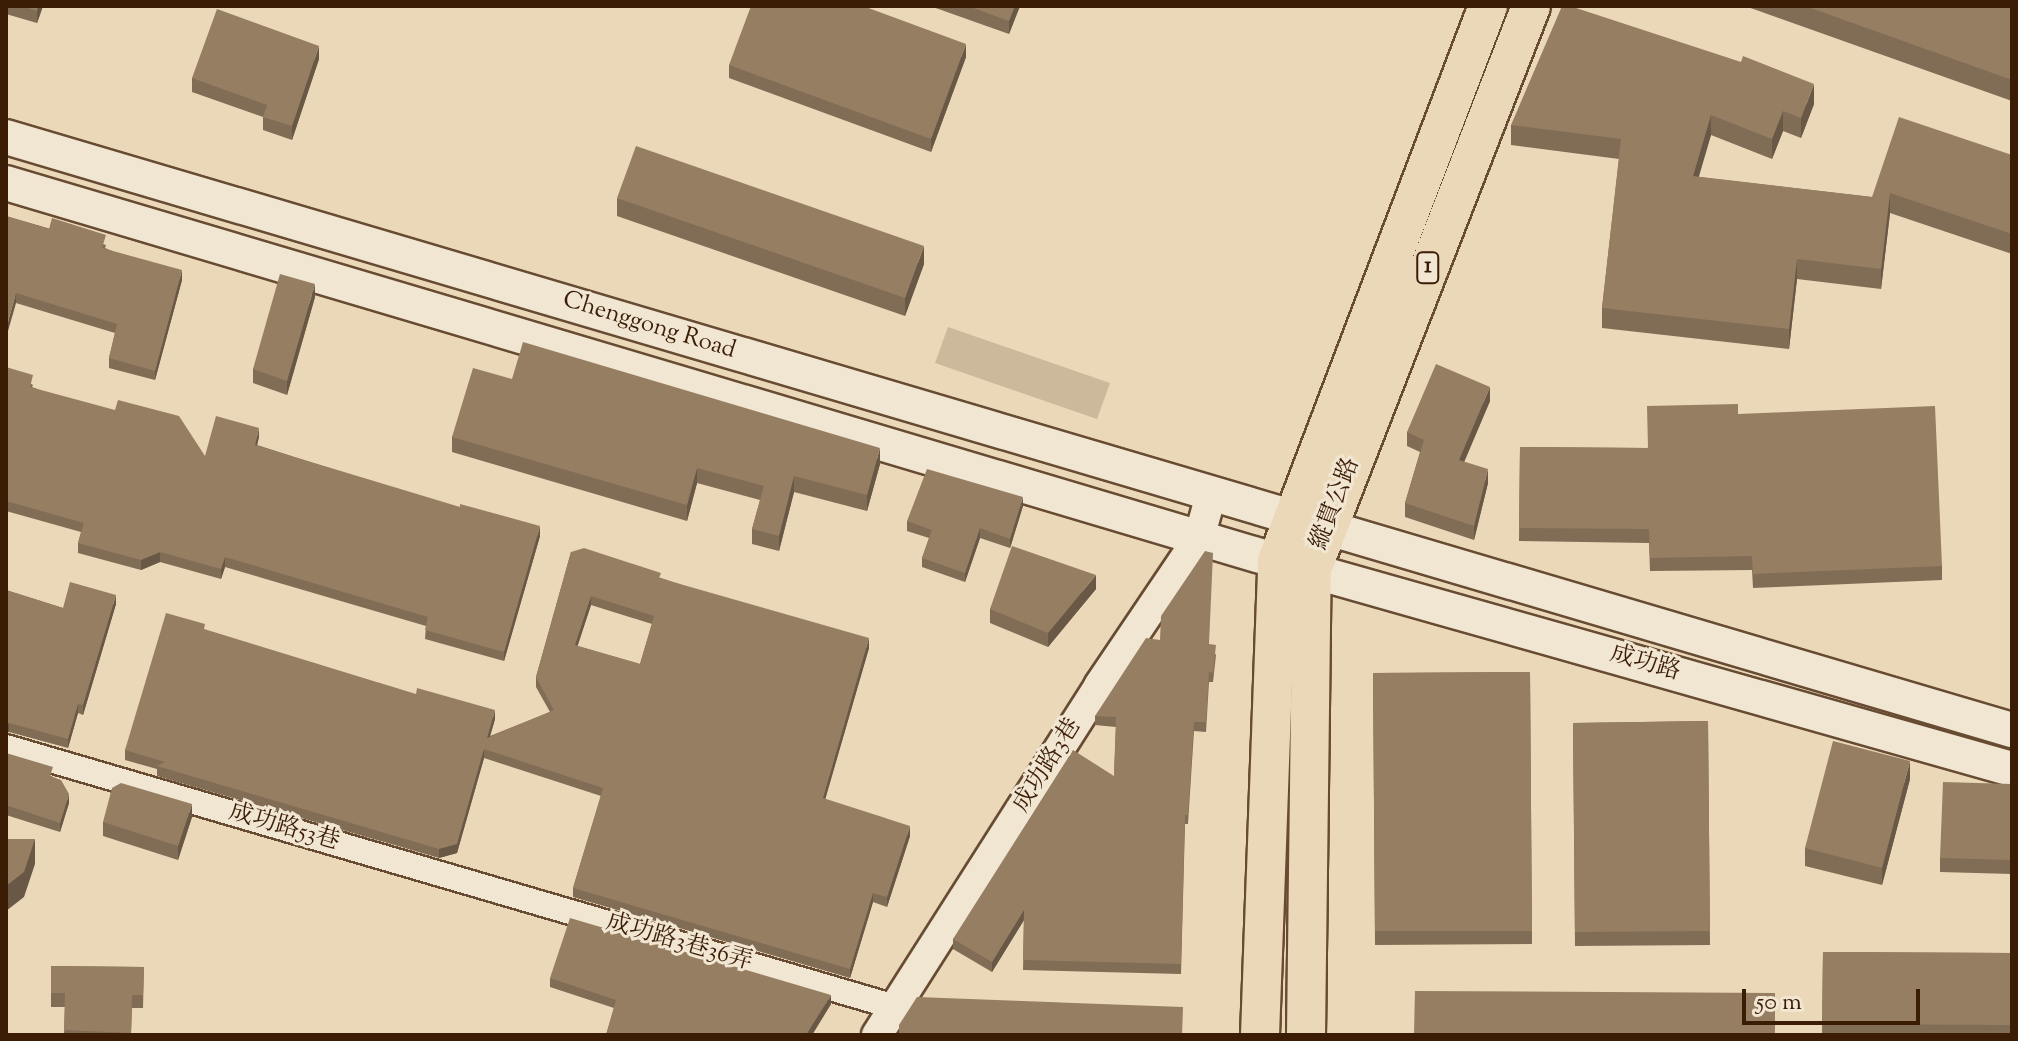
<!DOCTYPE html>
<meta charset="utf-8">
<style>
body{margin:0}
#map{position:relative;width:2018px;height:1041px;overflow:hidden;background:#ead8b9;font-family:"Sorts Mill Goudy","Noto Serif TC",serif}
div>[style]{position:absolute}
.green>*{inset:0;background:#ccb89a}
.roads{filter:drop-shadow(2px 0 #674b32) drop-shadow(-2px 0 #674b32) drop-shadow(0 2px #674b32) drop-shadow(0 -2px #674b32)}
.minor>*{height:24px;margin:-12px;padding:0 12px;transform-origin:12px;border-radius:12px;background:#f1e6d2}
.tertiary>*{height:30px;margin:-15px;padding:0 15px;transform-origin:15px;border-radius:15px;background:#f1e6d2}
.secondary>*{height:34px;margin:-17px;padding:0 17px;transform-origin:17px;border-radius:17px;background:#f1e6d2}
.primary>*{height:38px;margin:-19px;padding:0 19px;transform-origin:19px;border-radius:19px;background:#ead8b9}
.wall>*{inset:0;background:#816c55}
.shaded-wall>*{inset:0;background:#695845}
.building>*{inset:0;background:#967e63}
span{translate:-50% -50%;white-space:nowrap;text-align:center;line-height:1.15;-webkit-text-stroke:6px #f1e6d2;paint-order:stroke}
.shield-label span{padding:2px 6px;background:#f1e6d2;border:2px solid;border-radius:6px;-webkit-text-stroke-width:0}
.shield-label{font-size:22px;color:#3b1c05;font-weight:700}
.street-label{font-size:24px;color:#3b1c05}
.frame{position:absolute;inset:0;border:8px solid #3b1c05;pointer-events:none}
.scale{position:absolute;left:1742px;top:989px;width:178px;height:36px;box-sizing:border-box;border:4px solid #3b1c05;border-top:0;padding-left:10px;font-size:24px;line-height:28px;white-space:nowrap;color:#3b1c05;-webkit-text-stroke:6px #f1e6d2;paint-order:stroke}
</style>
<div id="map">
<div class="green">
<div style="clip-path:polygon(948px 327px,1110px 383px,1097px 419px,935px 363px)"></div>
</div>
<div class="roads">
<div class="minor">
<div style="left:6px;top:747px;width:926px;rotate:16.3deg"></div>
</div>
<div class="tertiary">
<div style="left:877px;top:1035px;width:414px;rotate:-57.5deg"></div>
<div style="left:1099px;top:686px;width:179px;rotate:-56deg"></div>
<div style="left:1199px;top:538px;width:45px;rotate:-74.4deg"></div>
</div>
<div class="secondary">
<div style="left:6px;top:137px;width:2092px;rotate:16.47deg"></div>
<div style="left:6px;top:183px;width:1326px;rotate:16.56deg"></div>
<div style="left:1277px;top:561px;width:764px;rotate:15.8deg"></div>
</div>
<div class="primary">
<div style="left:1260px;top:1035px;width:474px;rotate:-87.9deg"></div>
<div style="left:1277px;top:561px;width:594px;rotate:-69.18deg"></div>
<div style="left:1306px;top:1035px;width:466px;rotate:-89.3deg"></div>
<div style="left:1312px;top:569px;width:604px;rotate:-68.74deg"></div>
</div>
</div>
<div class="wall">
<div style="clip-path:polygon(6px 6px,43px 6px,37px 23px,6px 14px)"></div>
<div style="clip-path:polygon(930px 6px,1020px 6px,1009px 34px)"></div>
<div style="clip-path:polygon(1745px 6px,2012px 6px,2012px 101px)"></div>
<div style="clip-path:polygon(966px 57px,931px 152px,729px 78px,729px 65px)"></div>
<div style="clip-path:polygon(319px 59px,292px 140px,263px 130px,263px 117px,192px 92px,192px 78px)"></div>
<div style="clip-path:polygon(1814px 104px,1801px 138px,1783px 131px,1772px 159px,1711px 135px,1698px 177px,1872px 197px,2012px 155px,2012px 254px,1890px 213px,1881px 289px,1797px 279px,1789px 349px,1602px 328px,1602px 308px,1619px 159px,1511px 145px,1511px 125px)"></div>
<div style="clip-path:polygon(617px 198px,924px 264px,905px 316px,617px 216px)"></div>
<div style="clip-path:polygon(6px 216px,106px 245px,105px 248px,182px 280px,155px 380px,109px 368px,109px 358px,115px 333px,16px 303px)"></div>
<div style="clip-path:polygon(315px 297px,287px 395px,253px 383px,253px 369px)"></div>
<div style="clip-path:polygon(6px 367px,33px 385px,32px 387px,205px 456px,259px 437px,257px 445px,540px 536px,504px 661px,425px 639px,426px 626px,225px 567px,221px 579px,160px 562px,141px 570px,78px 553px,78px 543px,81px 532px,6px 511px)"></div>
<div style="clip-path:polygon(512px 379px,880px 464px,867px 511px,794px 492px,779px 551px,752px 544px,752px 529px,760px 500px,697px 483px,687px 521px,452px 452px,452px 437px)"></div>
<div style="clip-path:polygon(1490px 401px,1464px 462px,1488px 483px,1474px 540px,1405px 517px,1405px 503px,1420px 452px,1407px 446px,1407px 432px)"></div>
<div style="clip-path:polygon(1738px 414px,1942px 566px,1942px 580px,1753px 588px,1752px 570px,1650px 571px,1649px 543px,1519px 541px,1520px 447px,1647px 448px)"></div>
<div style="clip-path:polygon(1023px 506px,1010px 548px,980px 538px,965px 582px,922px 567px,922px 558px,929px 538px,907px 531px,907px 521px)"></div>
<div style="clip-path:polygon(evenodd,571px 552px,661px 578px,869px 648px,825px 799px,910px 836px,887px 907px,873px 902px,850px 978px,573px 897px,573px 888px,601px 796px,484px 758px,457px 853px,439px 858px,157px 776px,157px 769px,125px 760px,125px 750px,205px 630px,495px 719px,490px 736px,550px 712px,536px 687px,536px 677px,571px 552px,591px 605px,652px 624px,640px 664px,577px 646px,591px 605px)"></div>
<div style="clip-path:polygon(1096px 589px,1048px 647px,990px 623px,990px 609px)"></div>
<div style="clip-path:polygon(6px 590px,63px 608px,116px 604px,83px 715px,78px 713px,68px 748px,9px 732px)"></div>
<div style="clip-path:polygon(1209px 645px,1216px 655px,1213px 682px,1209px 682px,1206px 732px,1194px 731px,1188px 824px,1185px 824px,1181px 974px,1023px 970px,1024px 920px,992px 972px,953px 949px,953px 939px,1114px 776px,1116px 727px,1095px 725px,1095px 716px)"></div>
<div style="clip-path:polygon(1530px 672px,1532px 944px,1375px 945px,1373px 673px)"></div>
<div style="clip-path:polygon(1708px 721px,1710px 945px,1575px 946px,1573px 723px)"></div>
<div style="clip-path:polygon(6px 753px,53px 777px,69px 803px,60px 832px,6px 815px)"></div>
<div style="clip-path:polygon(1910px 779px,1882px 885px,1805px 866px,1805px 848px)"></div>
<div style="clip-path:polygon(2012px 784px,2012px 874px,1940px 872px,1940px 858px)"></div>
<div style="clip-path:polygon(192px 817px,178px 860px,103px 836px,103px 822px)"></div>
<div style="clip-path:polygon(1823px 952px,2012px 953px,2012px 1035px,1822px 1035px)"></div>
<div style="clip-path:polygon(51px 966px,144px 967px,143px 1008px,132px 1008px,131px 1035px,64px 1035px,65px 1007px,51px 1007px)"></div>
<div style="clip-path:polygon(550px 978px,831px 1004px,812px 1035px,606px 1035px,614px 1008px,550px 987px)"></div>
</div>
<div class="shaded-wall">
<div style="clip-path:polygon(38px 6px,43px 6px,37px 23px,37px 11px)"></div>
<div style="clip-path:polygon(1015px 6px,1020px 6px,1009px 34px,1009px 21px)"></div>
<div style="clip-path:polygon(966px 44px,966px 57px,931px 152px,931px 139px)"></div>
<div style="clip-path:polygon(319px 46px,319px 59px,292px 140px,292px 126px)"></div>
<div style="clip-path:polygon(1814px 84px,1814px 104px,1801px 138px,1801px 118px)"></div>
<div style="clip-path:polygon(1783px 111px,1783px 131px,1772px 159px,1772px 139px)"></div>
<div style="clip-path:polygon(1711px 115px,1711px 135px,1693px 197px,1693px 176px)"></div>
<div style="clip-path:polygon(1890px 193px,1890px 213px,1881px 289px,1881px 269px)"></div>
<div style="clip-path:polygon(924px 246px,924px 264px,905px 316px,905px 298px)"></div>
<div style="clip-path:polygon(1797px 259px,1797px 279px,1789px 349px,1789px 329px)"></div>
<div style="clip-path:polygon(182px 270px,182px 280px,155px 380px,155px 371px)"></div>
<div style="clip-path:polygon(315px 284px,315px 297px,287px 395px,287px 381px)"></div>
<div style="clip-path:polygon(16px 293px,16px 303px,6px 338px,6px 329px)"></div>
<div style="clip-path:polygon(1490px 387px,1490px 401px,1459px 474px,1459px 460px)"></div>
<div style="clip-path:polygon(259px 428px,259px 437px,255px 454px,255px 445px)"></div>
<div style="clip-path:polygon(880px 448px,880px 464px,867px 511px,867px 495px)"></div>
<div style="clip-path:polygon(697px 468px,697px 483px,687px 521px,687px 505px)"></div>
<div style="clip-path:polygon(1488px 469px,1488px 483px,1474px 540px,1474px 526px)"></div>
<div style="clip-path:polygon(794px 476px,794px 492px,779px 551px,779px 536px)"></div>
<div style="clip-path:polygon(1023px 497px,1023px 506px,1010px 548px,1010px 539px)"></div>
<div style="clip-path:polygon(540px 526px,540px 536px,504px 661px,504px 652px)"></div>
<div style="clip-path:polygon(980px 528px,980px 538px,965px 582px,965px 573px)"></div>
<div style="clip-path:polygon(160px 552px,160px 562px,141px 570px,141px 560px)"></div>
<div style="clip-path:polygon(225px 557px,225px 567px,221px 579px,221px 569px)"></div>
<div style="clip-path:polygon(1096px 575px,1096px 589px,1048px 647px,1048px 633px)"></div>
<div style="clip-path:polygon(116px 595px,116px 604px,83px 715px,83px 705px)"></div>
<div style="clip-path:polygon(591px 596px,591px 605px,575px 654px,575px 645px)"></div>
<div style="clip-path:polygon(869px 638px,869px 648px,823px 807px,823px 798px)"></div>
<div style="clip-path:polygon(78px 704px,78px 713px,68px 748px,68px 739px)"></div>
<div style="clip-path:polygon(495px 710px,495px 719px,487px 747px,487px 738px)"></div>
<div style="clip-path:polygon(9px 723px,9px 732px,6px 733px,6px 724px)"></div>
<div style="clip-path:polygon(484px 749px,484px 758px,457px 853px,439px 858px,439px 849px)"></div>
<div style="clip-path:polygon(1910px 761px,1910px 779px,1882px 885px,1882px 868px)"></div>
<div style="clip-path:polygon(69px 794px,69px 803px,60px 832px,60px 823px)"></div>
<div style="clip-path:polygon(192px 804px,192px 817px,178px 860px,178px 846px)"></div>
<div style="clip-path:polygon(910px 826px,910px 836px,887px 907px,887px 897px)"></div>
<div style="clip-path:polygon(35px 839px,35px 864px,24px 897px,6px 911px,6px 886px)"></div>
<div style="clip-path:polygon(873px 893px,873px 902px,850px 978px,850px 969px)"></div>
<div style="clip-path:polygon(1024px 910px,1024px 920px,992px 972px,992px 962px)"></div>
<div style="clip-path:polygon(831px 995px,831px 1004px,812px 1035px,806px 1035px)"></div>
</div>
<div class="building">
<div style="clip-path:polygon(22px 6px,38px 6px,37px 11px)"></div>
<div style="clip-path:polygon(751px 6px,863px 6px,966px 44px,931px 139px,729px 65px)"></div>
<div style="clip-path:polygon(968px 6px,1015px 6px,1009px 21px)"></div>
<div style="clip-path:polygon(1562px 6px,1570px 6px,1741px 62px,1743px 56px,1814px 84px,1801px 118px,1783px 111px,1772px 139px,1711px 115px,1693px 176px,1872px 197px,1899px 117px,2012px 155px,2012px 234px,1890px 193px,1881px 269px,1797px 259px,1789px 329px,1602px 308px,1621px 139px,1511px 125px)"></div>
<div style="clip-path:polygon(1805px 6px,2012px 6px,2012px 80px)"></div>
<div style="clip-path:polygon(217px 9px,319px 46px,292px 126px,263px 117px,267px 105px,192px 78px)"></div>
<div style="clip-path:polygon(636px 146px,924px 246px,905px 298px,617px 198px)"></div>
<div style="clip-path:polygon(6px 216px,49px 229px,52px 218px,106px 235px,102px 248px,182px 270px,155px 371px,109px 358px,117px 324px,16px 293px,6px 329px)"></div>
<div style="clip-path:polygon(280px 274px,315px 284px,287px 381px,253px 369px)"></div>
<div style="clip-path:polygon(523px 342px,880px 448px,867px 495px,794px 476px,779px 536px,752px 529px,764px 486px,697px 468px,687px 505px,452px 437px,473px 368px,512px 379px)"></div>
<div style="clip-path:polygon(1436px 364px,1490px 387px,1459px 460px,1488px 469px,1474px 526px,1405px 503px,1424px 440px,1407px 432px)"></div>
<div style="clip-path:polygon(6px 367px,33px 375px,30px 387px,115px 410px,118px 400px,179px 416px,205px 456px,216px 416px,259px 428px,255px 445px,460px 507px,460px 504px,540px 526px,504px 652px,425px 630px,428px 617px,225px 557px,221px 569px,160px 552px,141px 560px,78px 543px,84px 523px,6px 501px)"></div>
<div style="clip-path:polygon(1738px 404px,1738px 414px,1935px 406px,1942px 566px,1753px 574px,1752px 556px,1650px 558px,1649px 529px,1519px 528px,1520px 447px,1648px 448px,1647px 406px)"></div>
<div style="clip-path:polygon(927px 469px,1023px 497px,1010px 539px,980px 528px,965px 573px,922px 558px,932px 530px,907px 521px)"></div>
<div style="clip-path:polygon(1012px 546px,1096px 575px,1048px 633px,990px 609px)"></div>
<div style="clip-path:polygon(evenodd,584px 548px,661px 573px,659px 578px,869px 638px,823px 798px,910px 826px,887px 897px,873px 893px,850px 969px,573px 888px,603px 788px,484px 749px,457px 844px,439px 849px,157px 766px,165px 762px,125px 750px,166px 613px,205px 624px,204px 629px,416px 694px,417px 688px,495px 710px,487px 738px,554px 710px,536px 677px,571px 552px,584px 548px,591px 596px,654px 616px,640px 664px,575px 645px,591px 596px)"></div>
<div style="clip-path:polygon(1205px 551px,1213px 553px,1209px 644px,1216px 645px,1213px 673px,1209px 672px,1206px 722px,1194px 722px,1188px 815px,1185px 815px,1181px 964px,1023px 960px,1024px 910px,992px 962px,953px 939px,1073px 750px,1114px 776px,1116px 717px,1095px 716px,1146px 638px,1160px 640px,1161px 616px)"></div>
<div style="clip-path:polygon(70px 582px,116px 595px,83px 705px,78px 704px,68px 739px,9px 723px,6px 724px,6px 590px,63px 608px)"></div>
<div style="clip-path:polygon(1530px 672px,1532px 931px,1375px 931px,1373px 673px)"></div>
<div style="clip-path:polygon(1708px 721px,1710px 931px,1575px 932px,1573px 723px)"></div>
<div style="clip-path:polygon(1833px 741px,1910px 761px,1882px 868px,1805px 848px)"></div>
<div style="clip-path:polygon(6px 753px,53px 767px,50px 776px,61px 780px,69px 794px,60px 823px,6px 805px)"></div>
<div style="clip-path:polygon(1943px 782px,2012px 784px,2012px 860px,1940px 858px)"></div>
<div style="clip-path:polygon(121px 783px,192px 804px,178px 846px,103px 822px,112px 788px)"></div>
<div style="clip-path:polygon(6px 839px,35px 839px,24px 872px,6px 886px)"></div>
<div style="clip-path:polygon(570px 918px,831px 995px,806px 1035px,606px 1035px,616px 1000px,550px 978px)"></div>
<div style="clip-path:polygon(1823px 952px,2012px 953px,2012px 1025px,1822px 1024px)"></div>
<div style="clip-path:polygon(51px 966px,144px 967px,143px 995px,132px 995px,131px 1033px,64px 1030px,65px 993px,51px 993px)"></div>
<div style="clip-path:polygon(1415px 991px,1775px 993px,1775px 1035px,1414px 1035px)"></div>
<div style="clip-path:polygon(917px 997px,1183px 1007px,1182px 1035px,899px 1035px,899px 1025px)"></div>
</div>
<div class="shield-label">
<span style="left:1428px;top:268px">1</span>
</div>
<div class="street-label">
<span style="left:649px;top:326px;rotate:17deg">Chenggong Road</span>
<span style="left:1336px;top:504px;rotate:-69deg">縱貫公路</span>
<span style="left:1645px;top:664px;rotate:16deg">成功路</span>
<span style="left:1048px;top:766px;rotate:-58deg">成功路3巷</span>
<span style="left:284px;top:828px;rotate:16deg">成功路53巷</span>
<span style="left:679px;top:943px;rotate:16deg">成功路3巷36弄</span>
</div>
<div class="frame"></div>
<div class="scale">50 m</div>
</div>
